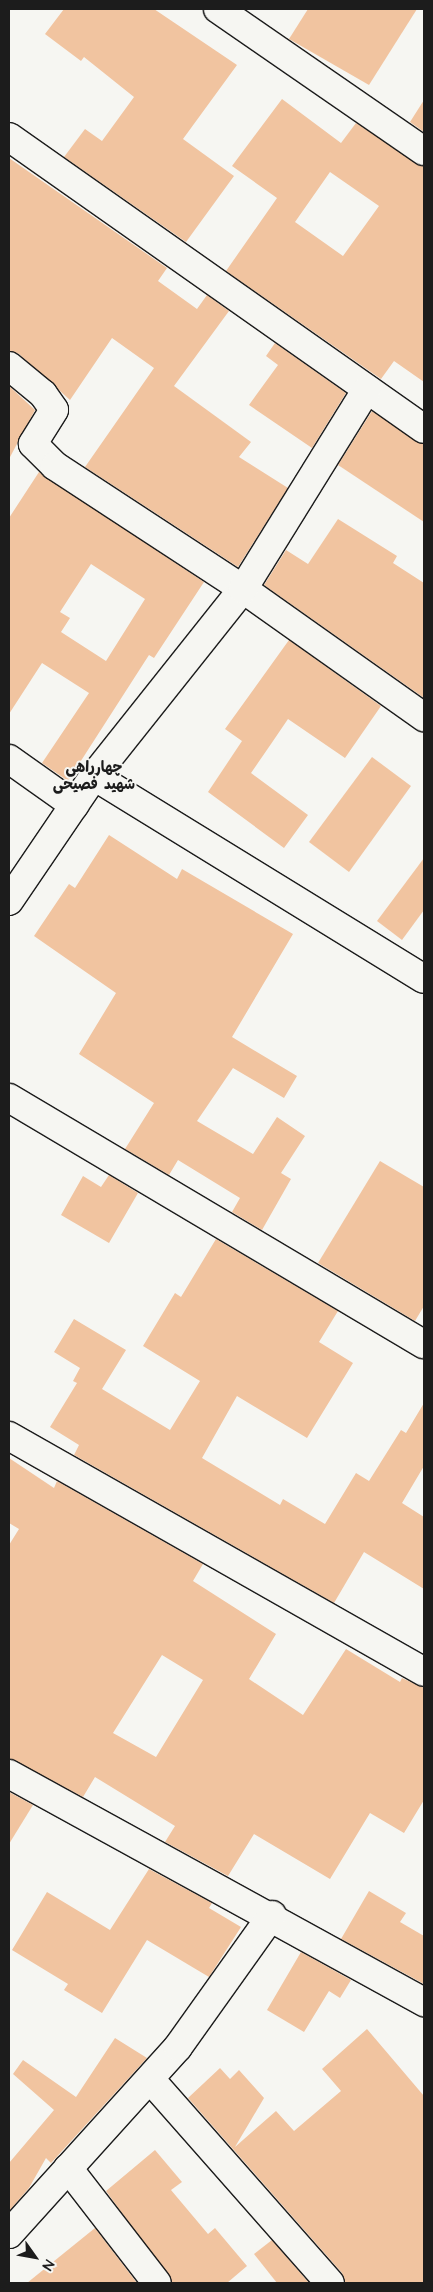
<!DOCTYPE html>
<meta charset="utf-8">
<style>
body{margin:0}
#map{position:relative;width:433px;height:2292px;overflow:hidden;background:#f6f6f2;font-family:"Architects Daughter","Playpen Sans Arabic",sans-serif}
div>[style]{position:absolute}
.building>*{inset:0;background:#f1c4a0}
.roads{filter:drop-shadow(1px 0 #1c1c1c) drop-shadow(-1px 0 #1c1c1c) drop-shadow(0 1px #1c1c1c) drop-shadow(0 -1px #1c1c1c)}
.street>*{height:28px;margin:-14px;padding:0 14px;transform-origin:14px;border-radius:14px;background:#f6f6f2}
span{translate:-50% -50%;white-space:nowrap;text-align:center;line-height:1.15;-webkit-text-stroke:4px #f6f6f2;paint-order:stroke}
.neighbourhood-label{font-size:15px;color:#1c1c1c;font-weight:700}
.frame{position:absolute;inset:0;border:10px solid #1c1c1c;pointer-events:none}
.north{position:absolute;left:10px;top:2232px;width:50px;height:50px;-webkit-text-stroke:4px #f6f6f2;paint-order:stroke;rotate:122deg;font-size:14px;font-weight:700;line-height:20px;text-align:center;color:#1c1c1c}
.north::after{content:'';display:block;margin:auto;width:18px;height:22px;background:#1c1c1c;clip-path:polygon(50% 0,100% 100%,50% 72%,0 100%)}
</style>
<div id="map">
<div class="building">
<div style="clip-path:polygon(64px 9px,154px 9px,237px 65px,183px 139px,234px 176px,186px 242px,64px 157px,85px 129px,102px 141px,134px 97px,84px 57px,81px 61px,45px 34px)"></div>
<div style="clip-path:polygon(308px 9px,417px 9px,369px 85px,289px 39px)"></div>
<div style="clip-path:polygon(evenodd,282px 99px,341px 143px,356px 123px,424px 166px,424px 382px,394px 361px,381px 379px,226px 271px,277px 198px,232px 166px,282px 99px,330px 172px,379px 206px,343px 256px,295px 222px,330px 172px)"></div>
<div style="clip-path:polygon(424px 100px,424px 132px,410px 122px)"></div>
<div style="clip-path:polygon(9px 158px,167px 268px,158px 281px,197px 309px,207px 295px,229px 311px,174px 386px,251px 442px,239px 457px,288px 488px,238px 567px,85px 467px,154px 368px,112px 338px,70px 400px,19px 354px,9px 351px)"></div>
<div style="clip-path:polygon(275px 343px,346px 393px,312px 448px,249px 405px,278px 365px,266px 356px)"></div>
<div style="clip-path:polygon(9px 386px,35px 410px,9px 459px)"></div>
<div style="clip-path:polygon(372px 411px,424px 444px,424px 522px,338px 465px)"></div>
<div style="clip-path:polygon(evenodd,39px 472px,204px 582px,154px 658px,149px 655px,68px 781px,42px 763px,89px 693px,42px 663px,9px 714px,9px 518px,39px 472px,91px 564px,145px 599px,106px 661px,61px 632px,70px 618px,60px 612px,91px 564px)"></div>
<div style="clip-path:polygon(338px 519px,397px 556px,393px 563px,424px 583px,424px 698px,264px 585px,286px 550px,308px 564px)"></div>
<div style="clip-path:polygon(289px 640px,381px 706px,345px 758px,288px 719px,271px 744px,251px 773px,308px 815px,284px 848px,208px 792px,242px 741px,225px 729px)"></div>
<div style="clip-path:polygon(372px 757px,411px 786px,349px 872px,309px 842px)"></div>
<div style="clip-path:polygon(109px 835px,177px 879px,182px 869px,293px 934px,232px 1037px,297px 1076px,284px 1098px,233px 1068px,197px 1121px,253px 1154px,277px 1117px,305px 1136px,281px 1173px,291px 1179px,262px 1230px,232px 1212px,240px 1198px,178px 1160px,169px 1175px,125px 1149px,154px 1103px,79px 1054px,116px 993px,34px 936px,69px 884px,75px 888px)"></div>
<div style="clip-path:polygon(424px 858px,424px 910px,402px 940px,377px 921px)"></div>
<div style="clip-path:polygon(380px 1161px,424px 1187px,424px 1306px,415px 1321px,318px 1263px)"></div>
<div style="clip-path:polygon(109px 1175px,138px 1193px,109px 1243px,61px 1215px,83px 1176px,101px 1187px)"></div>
<div style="clip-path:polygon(216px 1239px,338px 1311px,319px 1342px,353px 1363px,307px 1438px,237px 1396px,202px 1458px,280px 1505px,283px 1499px,325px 1524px,356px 1473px,369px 1481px,401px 1430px,406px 1433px,424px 1403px,424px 1466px,402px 1503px,424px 1517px,424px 1589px,364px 1552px,334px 1603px,74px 1455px,79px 1445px,50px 1427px,77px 1383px,73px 1381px,80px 1368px,54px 1352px,74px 1319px,126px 1350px,102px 1389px,170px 1430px,200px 1381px,143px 1346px,175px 1293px,181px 1297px)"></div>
<div style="clip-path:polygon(evenodd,9px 1458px,54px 1488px,57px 1481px,203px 1564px,193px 1581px,276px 1634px,249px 1679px,303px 1715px,346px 1649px,400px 1682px,402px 1678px,424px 1688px,424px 1800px,404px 1833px,370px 1813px,330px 1879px,254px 1834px,228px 1876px,165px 1842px,175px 1826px,95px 1777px,83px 1797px,9px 1758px,9px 1545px,19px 1529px,9px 1523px,9px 1458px,162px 1655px,203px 1680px,156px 1757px,113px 1733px,162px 1655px)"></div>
<div style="clip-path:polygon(9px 1792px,33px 1805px,9px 1844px)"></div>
<div style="clip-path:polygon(149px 1869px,212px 1903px,209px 1908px,241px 1927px,209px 1977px,147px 1940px,102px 2013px,64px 1990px,68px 1984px,12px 1950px,47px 1892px,110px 1930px)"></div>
<div style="clip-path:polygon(369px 1891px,406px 1913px,400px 1922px,424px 1936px,424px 1984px,341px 1939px)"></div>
<div style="clip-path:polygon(301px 1952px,351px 1980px,340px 1998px,329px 1991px,304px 2032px,267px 2010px)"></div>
<div style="clip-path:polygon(367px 2029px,424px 2096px,424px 2283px,345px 2283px,342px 2273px,188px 2098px,220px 2068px,230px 2079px,239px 2070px,264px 2098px,235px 2147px,276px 2111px,294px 2131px,341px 2091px,322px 2069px)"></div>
<div style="clip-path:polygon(115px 2038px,147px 2058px,51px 2163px,46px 2158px,29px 2188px,9px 2211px,9px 2163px,54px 2110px,13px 2074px,23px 2060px,76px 2097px)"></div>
<div style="clip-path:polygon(155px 2150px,182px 2182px,171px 2190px,208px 2234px,215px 2228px,247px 2266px,227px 2283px,172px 2283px,106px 2191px)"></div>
<div style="clip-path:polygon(95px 2228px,137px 2283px,27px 2283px)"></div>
<div style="clip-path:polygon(272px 2240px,309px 2283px,277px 2283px,254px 2254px)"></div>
</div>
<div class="roads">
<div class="street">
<div style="left:218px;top:9px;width:250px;rotate:34.6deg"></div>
<div style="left:9px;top:137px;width:507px;rotate:35.13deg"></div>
<div style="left:9px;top:366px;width:44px;rotate:39.5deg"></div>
<div style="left:43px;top:394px;width:19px;rotate:55deg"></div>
<div style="left:54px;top:410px;width:40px;rotate:122deg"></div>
<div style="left:33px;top:444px;width:31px;rotate:45deg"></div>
<div style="left:55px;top:466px;width:225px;rotate:33.2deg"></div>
<div style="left:243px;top:589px;width:222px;rotate:35.3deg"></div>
<div style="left:9px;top:759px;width:80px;rotate:35.3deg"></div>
<div style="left:94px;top:776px;width:387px;rotate:31.6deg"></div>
<div style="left:9px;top:901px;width:151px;rotate:-55.8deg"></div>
<div style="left:94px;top:776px;width:239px;rotate:-51.5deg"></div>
<div style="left:243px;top:589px;width:235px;rotate:-58.2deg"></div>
<div style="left:9px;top:1098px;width:482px;rotate:30.7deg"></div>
<div style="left:9px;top:1436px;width:477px;rotate:29.6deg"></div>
<div style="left:9px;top:1774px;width:474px;rotate:28.8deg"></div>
<div style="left:150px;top:2079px;width:272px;rotate:48.6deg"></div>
<div style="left:68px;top:2168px;width:145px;rotate:52.3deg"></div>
<div style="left:9px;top:2234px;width:252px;rotate:-47.9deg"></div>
<div style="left:178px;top:2047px;width:162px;rotate:-54.5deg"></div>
</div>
</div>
<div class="neighbourhood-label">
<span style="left:94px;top:776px">چهارراهی<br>شهید فصیحی</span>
</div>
<div class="frame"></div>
<div class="north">N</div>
</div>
